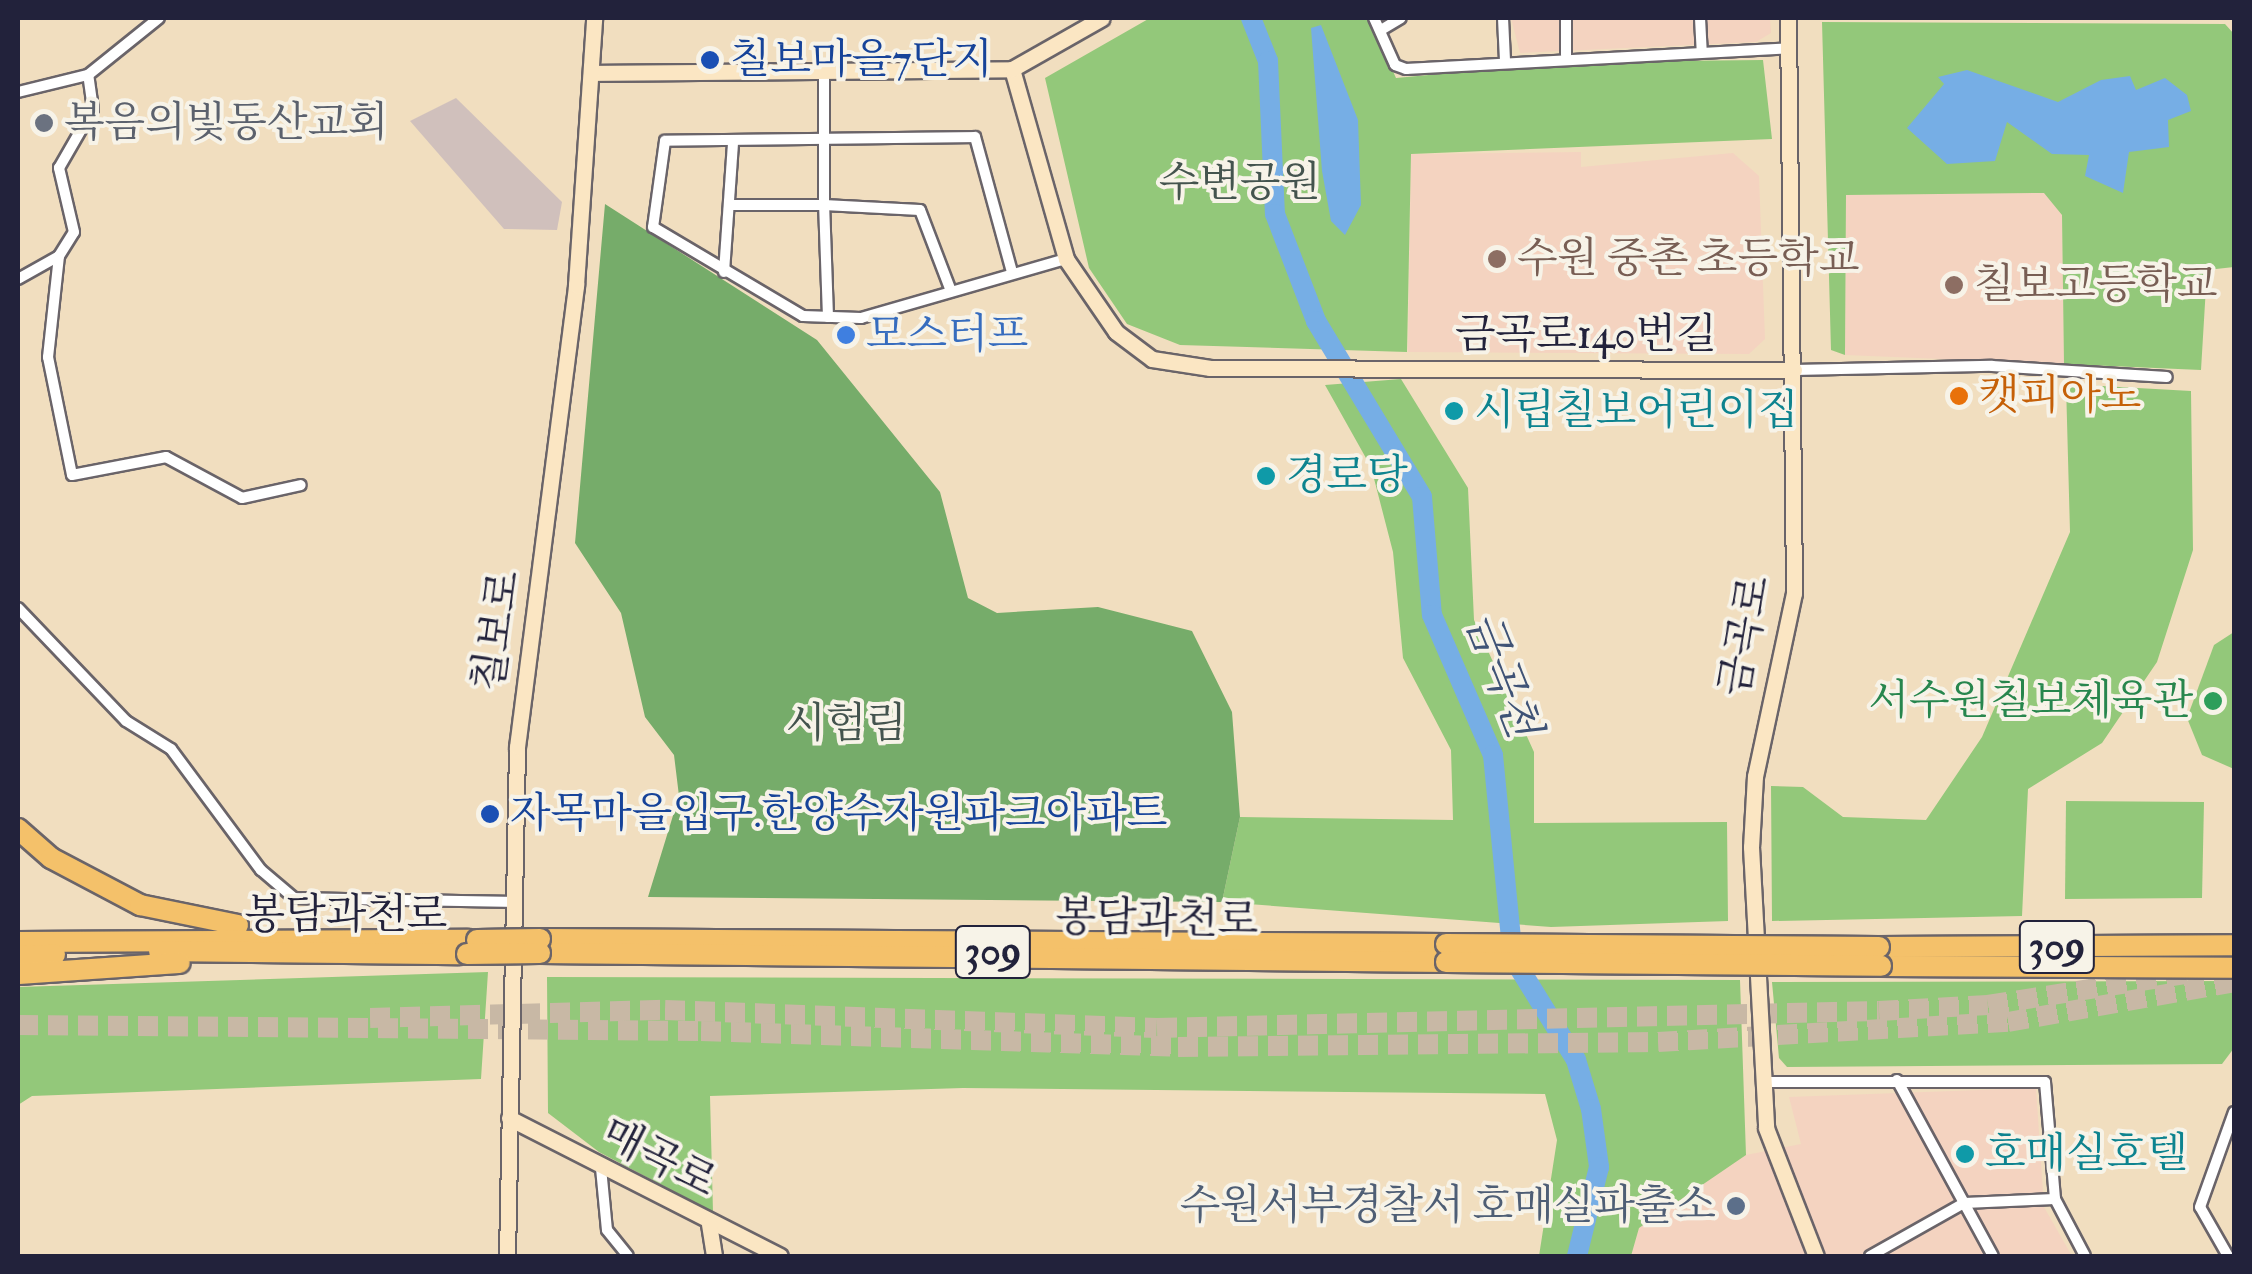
<!DOCTYPE html>
<meta charset="utf-8">
<style>
body{margin:0}
#map{position:relative;width:2252px;height:1274px;overflow:hidden;background:#f1debf;font-family:"IM FELL Double Pica","Noto Serif KR",serif}
div>[style]{position:absolute}
.built>*{inset:0;background:#f4d3c0}
.industrial>*{inset:0;background:#d0c0bc}
.green>*{inset:0;background:#93c87a}
.forest>*{inset:0;background:#76ac6a}
.water>*{inset:0;background:#76aee5}
.river>*{height:20px;margin:-10px;padding:0 10px;transform-origin:10px;border-radius:10px;background:#76aee5}
.highway-tunnel>*{height:20px;margin-top:-10px;transform-origin:0;background:repeating-linear-gradient(90deg,#c8b8a5 0 20px,transparent 0 30px)}
.roads{filter:drop-shadow(2px 0 #6a6469) drop-shadow(-2px 0 #6a6469) drop-shadow(0 2px #6a6469) drop-shadow(0 -2px #6a6469)}
.street>*{height:10px;margin:-5px;padding:0 5px;transform-origin:5px;border-radius:5px;background:#fff}
.secondary>*{height:15px;margin:-7.5px;padding:0 7.5px;transform-origin:7.5px;border-radius:7.5px;background:#fbe6c3}
.highway>*{height:20px;margin:-10px;padding:0 10px;transform-origin:10px;border-radius:10px;background:#f4c16a}
.bridges{filter:drop-shadow(2px 0 #6a6469) drop-shadow(-2px 0 #6a6469) drop-shadow(0 2px #6a6469) drop-shadow(0 -2px #6a6469)}
.highway-bridge>*{height:20px;margin:-10px;padding:0 10px;transform-origin:10px;border-radius:10px;background:#f4c16a}
.dots>*{width:28px;height:28px;translate:-50% -50%;box-sizing:border-box;border:5px solid #f7f3e8;border-radius:50%}
span{translate:-50% -50%;white-space:nowrap;text-align:center;line-height:1.15;-webkit-text-stroke:8px #f7f3e8;paint-order:stroke}
.shield-label span{padding:2px 8px;background:#f7f3e8;border:2px solid;border-radius:8px;-webkit-text-stroke-width:0}
.shield-label{font-size:40px;color:#22223b;font-weight:700}
.transit-label{font-size:42px;color:#164399}
.left{translate:0 -50%;text-align:left}
.worship-label{font-size:42px;color:#5b616d}
.park-label{font-size:42px;color:#44544e}
.education-label{font-size:42px;color:#785e54}
.shop-label{font-size:42px;color:#366cbe}
.street-label{font-size:42px;color:#22223b}
.food-label{font-size:42px;color:#c56008}
.culture-label{font-size:42px;color:#0d838f}
.leisure-label{font-size:42px;color:#27864d}
.right{translate:-100% -50%;text-align:right}
.service-label{font-size:42px;color:#4e5e75}
.water-label{font-size:45px;color:#3f5376;font-style:italic}
.frame{position:absolute;inset:0;border:20px solid #22223b;pointer-events:none}
</style>
<div id="map">
<div class="built">
<div style="clip-path:polygon(1511px 18px,1770px 18px,1771px 33px,1756px 42px,1520px 53px)"></div>
<div style="clip-path:polygon(1581px 152px,1581px 167px,1733px 153px,1759px 176px,1765px 339px,1749px 354px,1408px 352px,1411px 154px)"></div>
<div style="clip-path:polygon(2045px 193px,2062px 215px,2064px 364px,1845px 355px,1846px 195px)"></div>
<div style="clip-path:polygon(2036px 1088px,2044px 1207px,2072px 1256px,1631px 1256px,1639px 1228px,1699px 1183px,1746px 1155px,1801px 1144px,1789px 1097px)"></div>
</div>
<div class="industrial">
<div style="clip-path:polygon(456px 98px,562px 202px,557px 230px,504px 229px,410px 121px)"></div>
</div>
<div class="green">
<div style="clip-path:polygon(1150px 18px,1369px 18px,1396px 78px,1568px 62px,1763px 60px,1772px 139px,1411px 154px,1407px 352px,1180px 345px,1127px 324px,1089px 268px,1045px 78px)"></div>
<div style="clip-path:polygon(1822px 22px,2225px 24px,2234px 34px,2234px 267px,2207px 270px,2201px 370px,2064px 364px,2062px 215px,2044px 193px,1846px 195px,1845px 355px,1831px 350px)"></div>
<div style="clip-path:polygon(1401px 379px,1468px 488px,1474px 620px,1534px 752px,1534px 823px,1727px 822px,1728px 921px,1551px 927px,1222px 902px,1240px 817px,1453px 820px,1451px 750px,1403px 658px,1393px 552px,1371px 467px,1325px 385px)"></div>
<div style="clip-path:polygon(2066px 384px,2191px 391px,2193px 550px,2157px 662px,2102px 743px,2028px 789px,2022px 916px,1772px 921px,1771px 786px,1803px 787px,1843px 817px,1926px 820px,1982px 737px,2070px 532px)"></div>
<div style="clip-path:polygon(2234px 632px,2234px 769px,2202px 755px,2187px 718px,2214px 645px)"></div>
<div style="clip-path:polygon(2066px 801px,2204px 802px,2202px 898px,2065px 899px)"></div>
<div style="clip-path:polygon(488px 972px,481px 1079px,32px 1096px,18px 1105px,18px 987px)"></div>
<div style="clip-path:polygon(547px 977px,1740px 980px,1746px 1155px,1639px 1228px,1631px 1256px,1539px 1256px,1557px 1140px,1545px 1094px,963px 1088px,710px 1096px,713px 1212px,599px 1152px,548px 1113px)"></div>
<div style="clip-path:polygon(2234px 981px,2234px 1048px,2222px 1064px,1787px 1067px,1779px 1058px,1772px 982px)"></div>
</div>
<div class="forest">
<div style="clip-path:polygon(605px 204px,817px 340px,940px 492px,968px 598px,997px 613px,1098px 607px,1192px 631px,1232px 712px,1240px 817px,1222px 902px,648px 897px,679px 796px,674px 755px,645px 717px,621px 613px,575px 543px)"></div>
</div>
<div class="water">
<div style="clip-path:polygon(1321px 25px,1358px 120px,1361px 205px,1345px 235px,1331px 221px,1322px 171px,1311px 28px)"></div>
<div style="clip-path:polygon(1967px 70px,2058px 102px,2101px 80px,2130px 76px,2136px 90px,2165px 78px,2187px 95px,2191px 111px,2168px 120px,2169px 147px,2129px 152px,2123px 193px,2085px 176px,2089px 155px,2052px 154px,2007px 122px,1995px 161px,1947px 164px,1907px 128px,1944px 84px,1938px 77px)"></div>
</div>
<div class="river">
<div style="left:1251px;top:18px;width:46px;rotate:68.4deg"></div>
<div style="left:1268px;top:61px;width:153px;rotate:87.4deg"></div>
<div style="left:1275px;top:214px;width:115px;rotate:69deg"></div>
<div style="left:1316px;top:321px;width:205px;rotate:58.9deg"></div>
<div style="left:1422px;top:497px;width:118px;rotate:85.2deg"></div>
<div style="left:1432px;top:615px;width:153px;rotate:66.5deg"></div>
<div style="left:1493px;top:755px;width:204px;rotate:84.4deg"></div>
<div style="left:1513px;top:958px;width:120px;rotate:58.3deg"></div>
<div style="left:1576px;top:1060px;width:51px;rotate:73deg"></div>
<div style="left:1591px;top:1109px;width:59px;rotate:82.1deg"></div>
<div style="left:1599px;top:1167px;width:92px;rotate:103.9deg"></div>
</div>
<div class="highway-tunnel">
<div style="left:370px;top:1018px;width:295px;rotate:-1.6deg"></div>
<div style="left:665px;top:1010px;width:492px;rotate:2.1deg"></div>
<div style="left:1157px;top:1028px;width:722px;rotate:-1.35deg"></div>
<div style="left:1879px;top:1011px;width:109px;rotate:-3.2deg"></div>
<div style="left:1988px;top:1005px;width:207px;rotate:-8.9deg"></div>
<div style="left:18px;top:1025px;width:683px;rotate:0.5deg"></div>
<div style="left:701px;top:1031px;width:477px;rotate:1.9deg"></div>
<div style="left:1178px;top:1047px;width:480px;rotate:-0.6deg"></div>
<div style="left:1658px;top:1042px;width:351px;rotate:-3.3deg"></div>
<div style="left:2008px;top:1022px;width:230px;rotate:-10deg"></div>
</div>
<div class="roads">
<div class="street">
<div style="left:1374px;top:18px;width:51px;rotate:65.9deg"></div>
<div style="left:1395px;top:65px;width:12px;rotate:20deg"></div>
<div style="left:1406px;top:69px;width:384px;rotate:-3.1deg"></div>
<div style="left:1503px;top:18px;width:43px;rotate:87.3deg"></div>
<div style="left:1700px;top:18px;width:33px;rotate:87deg"></div>
<div style="left:1381px;top:30px;width:23px;rotate:-31deg"></div>
<div style="left:1566px;top:55px;width:37px;rotate:-90deg"></div>
<div style="left:18px;top:92px;width:72px;rotate:-13.7deg"></div>
<div style="left:88px;top:75px;width:91px;rotate:-38.8deg"></div>
<div style="left:731px;top:205px;width:93px"></div>
<div style="left:824px;top:205px;width:133px;rotate:-90deg"></div>
<div style="left:59px;top:256px;width:102px;rotate:96.2deg"></div>
<div style="left:48px;top:357px;width:120px;rotate:78.5deg"></div>
<div style="left:72px;top:475px;width:96px;rotate:-10.8deg"></div>
<div style="left:166px;top:457px;width:86px;rotate:28.3deg"></div>
<div style="left:242px;top:498px;width:60px;rotate:-12.4deg"></div>
<div style="left:724px;top:272px;width:129px;rotate:-86deg"></div>
<div style="left:1012px;top:272px;width:140px;rotate:-105.3deg"></div>
<div style="left:975px;top:137px;width:310px;rotate:179.3deg"></div>
<div style="left:665px;top:141px;width:87px;rotate:97.9deg"></div>
<div style="left:653px;top:227px;width:174px;rotate:30.7deg"></div>
<div style="left:803px;top:316px;width:58px;rotate:2deg"></div>
<div style="left:861px;top:318px;width:213px;rotate:-16.1deg"></div>
<div style="left:18px;top:279px;width:47px;rotate:-29.3deg"></div>
<div style="left:59px;top:256px;width:28px;rotate:-58deg"></div>
<div style="left:74px;top:232px;width:66px;rotate:-103.2deg"></div>
<div style="left:59px;top:168px;width:68px;rotate:-60deg"></div>
<div style="left:93px;top:109px;width:34px;rotate:-98deg"></div>
<div style="left:828px;top:317px;width:112px;rotate:-92deg"></div>
<div style="left:824px;top:205px;width:96px;rotate:3deg"></div>
<div style="left:920px;top:210px;width:87px;rotate:69.1deg"></div>
<div style="left:1794px;top:370px;width:198px;rotate:-1.2deg"></div>
<div style="left:1992px;top:366px;width:175px;rotate:3.6deg"></div>
<div style="left:18px;top:608px;width:156px;rotate:46.3deg"></div>
<div style="left:126px;top:721px;width:53px;rotate:31.9deg"></div>
<div style="left:171px;top:749px;width:151px;rotate:53.4deg"></div>
<div style="left:261px;top:870px;width:43px;rotate:40.3deg"></div>
<div style="left:294px;top:898px;width:219px;rotate:1deg"></div>
<div style="left:1897px;top:1080px;width:200px;rotate:61.4deg"></div>
<div style="left:1764px;top:1082px;width:281px"></div>
<div style="left:2045px;top:1082px;width:117px;rotate:85.1deg"></div>
<div style="left:2055px;top:1199px;width:64px;rotate:62.2deg"></div>
<div style="left:601px;top:1168px;width:62px;rotate:84.5deg"></div>
<div style="left:607px;top:1230px;width:33px;rotate:51deg"></div>
<div style="left:1870px;top:1256px;width:108px;rotate:-29.4deg"></div>
<div style="left:1964px;top:1203px;width:91px;rotate:-2.5deg"></div>
<div style="left:2228px;top:1256px;width:56px;rotate:-119.7deg"></div>
<div style="left:2200px;top:1207px;width:101px;rotate:-70.3deg"></div>
</div>
<div class="secondary">
<div style="left:1788px;top:18px;width:575px;rotate:89.4deg"></div>
<div style="left:1794px;top:593px;width:187px;rotate:102deg"></div>
<div style="left:1755px;top:776px;width:71px;rotate:93.2deg"></div>
<div style="left:1751px;top:847px;width:281px;rotate:86.9deg"></div>
<div style="left:1766px;top:1128px;width:137px;rotate:68.7deg"></div>
<div style="left:1012px;top:69px;width:198px;rotate:74.1deg"></div>
<div style="left:1066px;top:259px;width:88px;rotate:55.6deg"></div>
<div style="left:1116px;top:332px;width:45px;rotate:36.9deg"></div>
<div style="left:1152px;top:359px;width:59px;rotate:8.8deg"></div>
<div style="left:1210px;top:368px;width:584px;rotate:0.2deg"></div>
<div style="left:591px;top:73px;width:421px;rotate:-0.5deg"></div>
<div style="left:1012px;top:69px;width:103px;rotate:-29.5deg"></div>
<div style="left:509px;top:1118px;width:304px;rotate:27deg"></div>
<div style="left:709px;top:1224px;width:32px;rotate:81deg"></div>
<div style="left:507px;top:1256px;width:509px;rotate:-88.87deg"></div>
<div style="left:517px;top:747px;width:466px;rotate:-82.7deg"></div>
<div style="left:576px;top:285px;width:268px;rotate:-86.1deg"></div>
</div>
<div class="highway">
<div style="left:18px;top:829px;width:44px;rotate:41.3deg"></div>
<div style="left:51px;top:858px;width:101px;rotate:27.8deg"></div>
<div style="left:140px;top:905px;width:100px;rotate:11.5deg"></div>
<div style="left:540px;top:939px;width:906px;rotate:0.32deg"></div>
<div style="left:18px;top:942px;width:451px;rotate:-0.3deg"></div>
<div style="left:1879px;top:947px;width:355px;rotate:-0.3deg"></div>
<div style="left:159px;top:951px;width:301px;rotate:0.6deg"></div>
<div style="left:540px;top:953px;width:906px;rotate:0.57deg"></div>
<div style="left:18px;top:956px;width:37px;rotate:-2deg"></div>
<div style="left:1881px;top:966px;width:353px;rotate:0.3deg"></div>
<div style="left:18px;top:974px;width:162px;rotate:-3.9deg"></div>
</div>
</div>
<div class="bridges">
<div class="highway-bridge">
<div style="left:477px;top:940px;width:63px;rotate:-0.9deg"></div>
<div style="left:1446px;top:944px;width:433px;rotate:0.4deg"></div>
<div style="left:467px;top:954px;width:73px;rotate:-0.8deg"></div>
<div style="left:1446px;top:962px;width:435px;rotate:0.5deg"></div>
</div>
</div>
<div class="dots">
<div style="left:710px;top:60px;background:#1a4fb4"></div>
<div style="left:44px;top:123px;background:#6b7280"></div>
<div style="left:1497px;top:259px;background:#8d6e63"></div>
<div style="left:1954px;top:285px;background:#8d6e63"></div>
<div style="left:846px;top:335px;background:#3f7fe0"></div>
<div style="left:1959px;top:396px;background:#e8710a"></div>
<div style="left:1454px;top:411px;background:#0f9aa8"></div>
<div style="left:1266px;top:476px;background:#0f9aa8"></div>
<div style="left:2213px;top:701px;background:#2e9e5b"></div>
<div style="left:490px;top:814px;background:#1a4fb4"></div>
<div style="left:1965px;top:1154px;background:#0f9aa8"></div>
<div style="left:1736px;top:1206px;background:#5c6f8a"></div>
</div>
<div class="shield-label">
<span style="left:2057px;top:947px">309</span>
<span style="left:993px;top:952px">309</span>
</div>
<div class="transit-label">
<span class="left" style="left:730px;top:60px">칠보마을7단지</span>
<span class="left" style="left:510px;top:814px">자목마을입구.한양수자원파크아파트</span>
</div>
<div class="worship-label">
<span class="left" style="left:64px;top:123px">복음의빛동산교회</span>
</div>
<div class="park-label">
<span style="left:1240px;top:183px">수변공원</span>
<span style="left:846px;top:724px">시험림</span>
</div>
<div class="education-label">
<span class="left" style="left:1517px;top:259px">수원 중촌 초등학교</span>
<span class="left" style="left:1974px;top:285px">칠보고등학교</span>
</div>
<div class="shop-label">
<span class="left" style="left:866px;top:335px">모스터프</span>
</div>
<div class="street-label">
<span style="left:1586px;top:335px">금곡로140번길</span>
<span style="left:497px;top:631px;rotate:-82deg">칠보로</span>
<span style="left:1745px;top:636px;rotate:-80deg">금곡로</span>
<span style="left:346px;top:915px">봉담과천로</span>
<span style="left:1157px;top:919px;rotate:1deg">봉담과천로</span>
<span style="left:659px;top:1158px;rotate:27deg">매곡로</span>
</div>
<div class="food-label">
<span class="left" style="left:1979px;top:396px">캣피아노</span>
</div>
<div class="culture-label">
<span class="left" style="left:1474px;top:411px">시립칠보어린이집</span>
<span class="left" style="left:1286px;top:476px">경로당</span>
<span class="left" style="left:1985px;top:1154px">호매실호텔</span>
</div>
<div class="leisure-label">
<span class="right" style="left:2193px;top:701px">서수원칠보체육관</span>
</div>
<div class="service-label">
<span class="right" style="left:1716px;top:1206px">수원서부경찰서 호매실파출소</span>
</div>
<div class="water-label">
<span style="left:1501px;top:675px;rotate:69deg">금곡천</span>
</div>
<div class="frame"></div>
</div>
